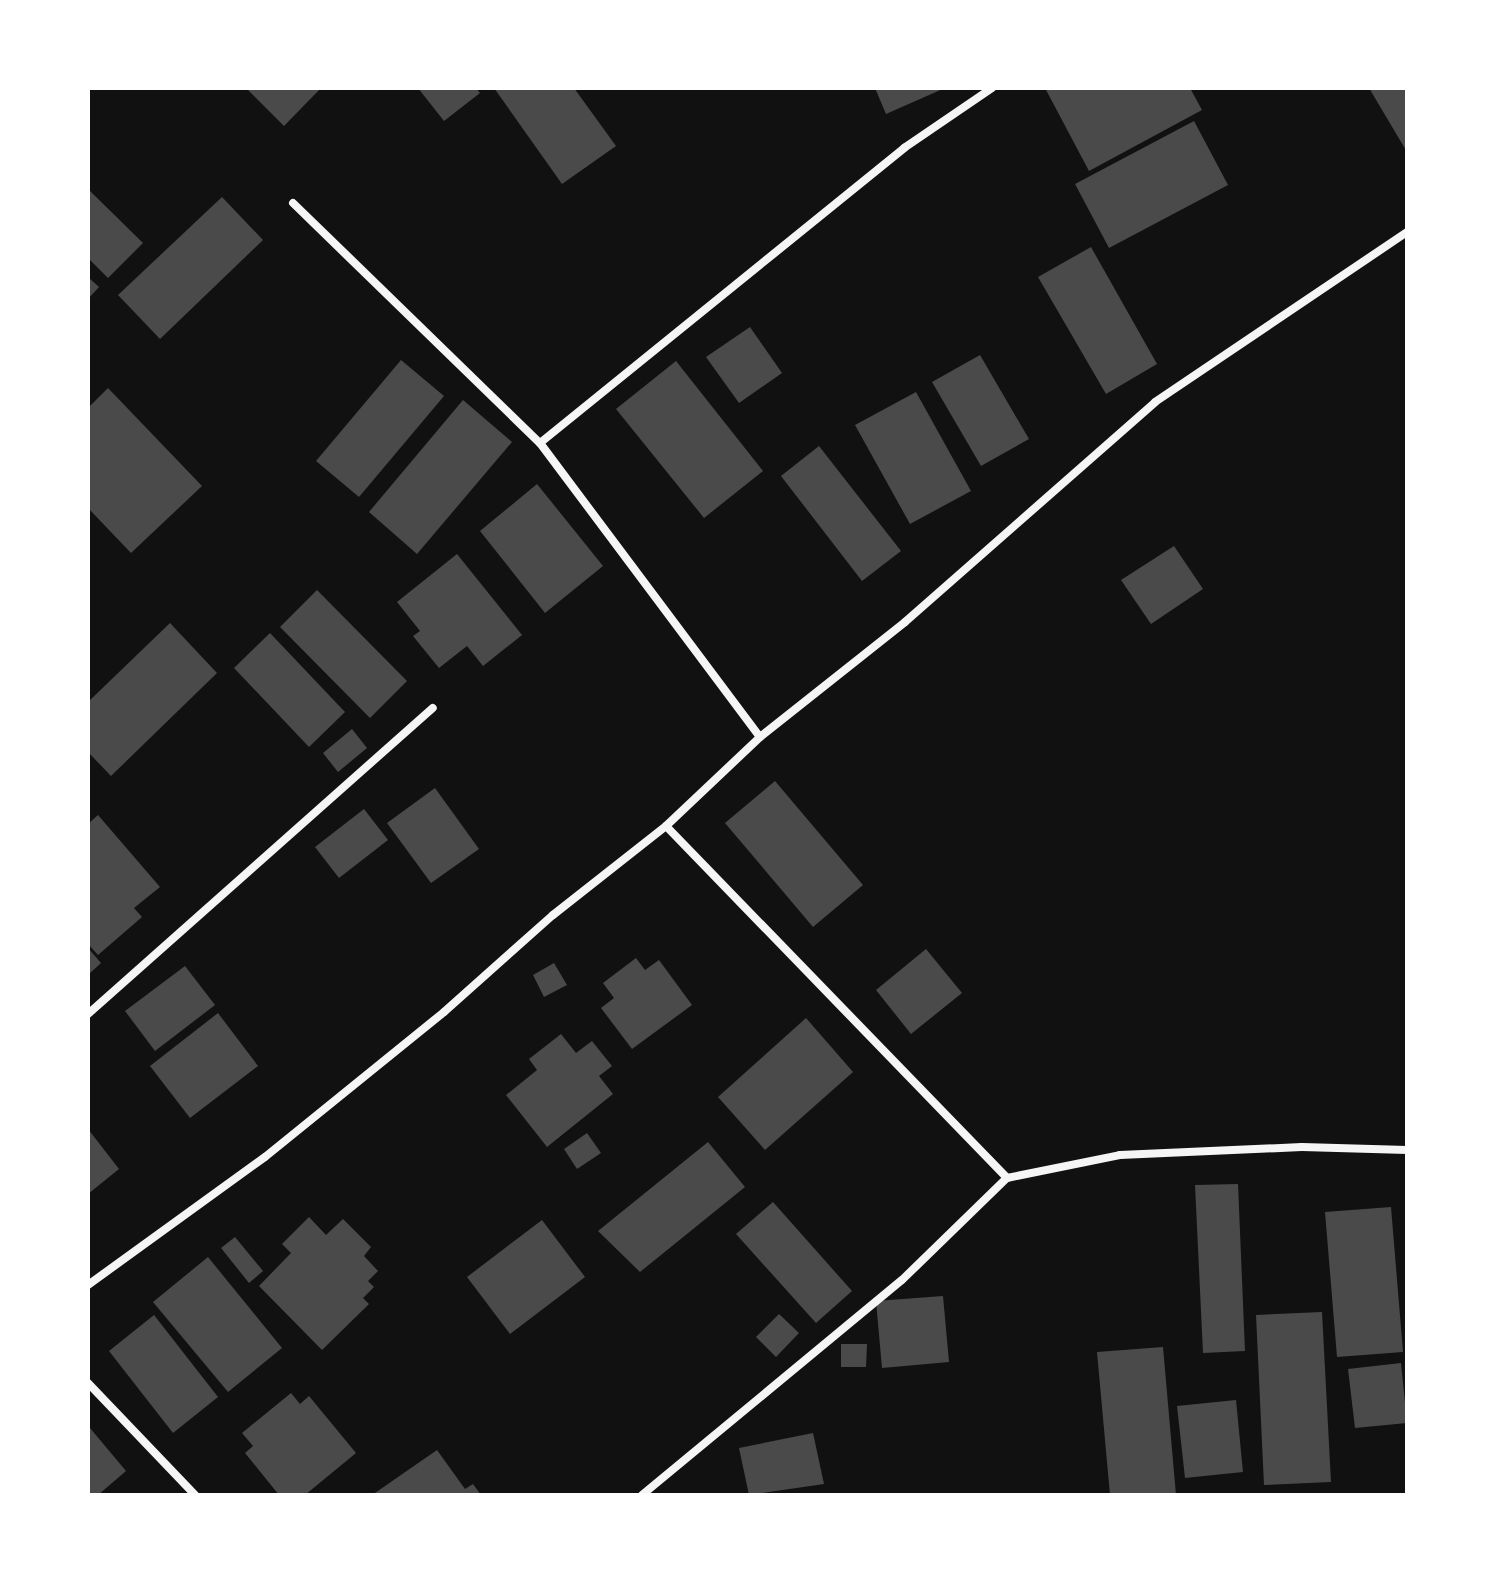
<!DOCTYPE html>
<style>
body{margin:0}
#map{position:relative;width:1495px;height:1583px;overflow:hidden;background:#111;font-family:"Noto Serif",serif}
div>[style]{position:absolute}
.building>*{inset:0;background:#4a4a4a}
.minor>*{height:8px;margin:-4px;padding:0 4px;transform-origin:4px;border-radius:4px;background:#f5f5f5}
span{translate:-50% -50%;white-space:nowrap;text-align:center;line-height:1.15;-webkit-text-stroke:8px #fff;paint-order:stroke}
.frame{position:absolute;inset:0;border:90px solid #fff;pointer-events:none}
</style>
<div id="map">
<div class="building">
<div style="clip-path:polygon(246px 88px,321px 88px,284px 126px)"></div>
<div style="clip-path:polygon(418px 88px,476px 88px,480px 93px,444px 121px)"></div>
<div style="clip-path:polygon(494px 88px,574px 88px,616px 146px,562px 184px)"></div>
<div style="clip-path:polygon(875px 88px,945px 88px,886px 114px)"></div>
<div style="clip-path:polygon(1045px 88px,1190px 88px,1202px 110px,1089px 171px)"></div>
<div style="clip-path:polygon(1369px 88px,1407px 88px,1407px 152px)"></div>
<div style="clip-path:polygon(1194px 121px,1228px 185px,1109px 248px,1075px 184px)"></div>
<div style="clip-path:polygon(88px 189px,143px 243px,108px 278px,88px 258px)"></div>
<div style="clip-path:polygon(222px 197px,263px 240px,160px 339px,118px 295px)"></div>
<div style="clip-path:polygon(1091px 247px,1157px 364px,1106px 394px,1038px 277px)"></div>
<div style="clip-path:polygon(88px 277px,99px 287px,88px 299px)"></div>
<div style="clip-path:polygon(750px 327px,782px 373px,739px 403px,706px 357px)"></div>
<div style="clip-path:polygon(980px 355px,1029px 439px,981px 466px,932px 382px)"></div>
<div style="clip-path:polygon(401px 360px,444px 396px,359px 497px,316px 461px)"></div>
<div style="clip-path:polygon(676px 361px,763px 471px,704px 518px,616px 409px)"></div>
<div style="clip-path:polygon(108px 388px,202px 486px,131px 553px,88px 508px,88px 408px)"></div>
<div style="clip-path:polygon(916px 392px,971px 491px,910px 524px,855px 425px)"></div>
<div style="clip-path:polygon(463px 400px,512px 442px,417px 554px,369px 512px)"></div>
<div style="clip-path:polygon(819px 446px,901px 551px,862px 581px,781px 476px)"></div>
<div style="clip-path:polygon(537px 484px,603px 566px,545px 613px,480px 531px)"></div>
<div style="clip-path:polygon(1174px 546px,1203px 589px,1151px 624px,1121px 580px)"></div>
<div style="clip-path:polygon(457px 554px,522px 635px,483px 666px,467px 646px,439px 668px,413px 636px,420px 631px,397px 602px)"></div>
<div style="clip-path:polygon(317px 590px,407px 681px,370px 718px,280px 627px)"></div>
<div style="clip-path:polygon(170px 623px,217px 673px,111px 776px,88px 752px,88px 702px)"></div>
<div style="clip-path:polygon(270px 633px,345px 712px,309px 747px,234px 668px)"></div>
<div style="clip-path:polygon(352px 729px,367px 748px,338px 772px,323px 753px)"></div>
<div style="clip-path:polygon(775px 781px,863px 885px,813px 927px,725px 823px)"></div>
<div style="clip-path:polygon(435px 788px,479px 849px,431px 883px,387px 823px)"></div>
<div style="clip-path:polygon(364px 809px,388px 840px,339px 878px,315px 847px)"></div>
<div style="clip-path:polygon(98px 815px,160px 887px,134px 908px,142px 917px,98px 955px,88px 944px,88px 824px)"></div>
<div style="clip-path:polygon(88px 948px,101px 963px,88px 975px)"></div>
<div style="clip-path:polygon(926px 949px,962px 993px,911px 1034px,876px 990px)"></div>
<div style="clip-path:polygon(636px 958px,645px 970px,659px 960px,692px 1005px,632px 1049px,601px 1008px,614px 998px,603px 983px)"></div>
<div style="clip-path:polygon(554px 963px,567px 985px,544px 997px,533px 975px)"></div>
<div style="clip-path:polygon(185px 966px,215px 1005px,155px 1051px,125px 1011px)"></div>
<div style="clip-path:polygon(218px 1013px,258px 1066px,190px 1118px,150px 1066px)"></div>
<div style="clip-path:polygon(806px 1018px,853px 1072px,765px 1150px,718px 1097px)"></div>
<div style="clip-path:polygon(561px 1034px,576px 1053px,592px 1041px,612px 1066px,599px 1076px,613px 1094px,547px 1147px,506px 1095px,537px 1070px,529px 1059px)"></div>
<div style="clip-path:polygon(88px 1129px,119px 1169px,88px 1194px)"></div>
<div style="clip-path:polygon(587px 1133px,601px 1153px,577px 1169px,564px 1149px)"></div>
<div style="clip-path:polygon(708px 1142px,745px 1187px,640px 1272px,598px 1231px)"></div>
<div style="clip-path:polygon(1238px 1184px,1245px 1351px,1203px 1353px,1195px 1185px)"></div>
<div style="clip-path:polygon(773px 1202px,852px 1291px,816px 1323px,736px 1234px)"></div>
<div style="clip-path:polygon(1391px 1207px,1403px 1352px,1337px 1357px,1325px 1212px)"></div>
<div style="clip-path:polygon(309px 1217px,326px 1235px,343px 1219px,371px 1247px,364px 1256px,378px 1271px,368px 1281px,374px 1287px,363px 1298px,369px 1304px,322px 1350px,259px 1286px,291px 1253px,282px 1244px)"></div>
<div style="clip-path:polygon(542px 1220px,585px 1277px,510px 1334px,467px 1277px)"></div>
<div style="clip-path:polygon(235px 1237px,263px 1271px,249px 1283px,221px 1248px)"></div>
<div style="clip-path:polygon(208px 1257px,282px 1348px,228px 1392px,153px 1302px)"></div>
<div style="clip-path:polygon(943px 1296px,949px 1362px,882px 1368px,876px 1301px)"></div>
<div style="clip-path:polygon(1322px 1312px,1331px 1482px,1264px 1485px,1256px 1315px)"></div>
<div style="clip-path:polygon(779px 1314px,799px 1333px,776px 1357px,756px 1337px)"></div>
<div style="clip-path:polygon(154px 1315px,218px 1397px,173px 1433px,109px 1351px)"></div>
<div style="clip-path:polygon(841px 1344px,867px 1344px,866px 1367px,841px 1367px)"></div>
<div style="clip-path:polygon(1163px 1347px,1176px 1495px,1110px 1495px,1097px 1352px)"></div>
<div style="clip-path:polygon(1401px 1363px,1407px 1423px,1355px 1428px,1348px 1369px)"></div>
<div style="clip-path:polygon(291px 1393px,300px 1404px,309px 1396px,356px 1453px,305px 1495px,279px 1495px,245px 1453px,253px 1446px,242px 1433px)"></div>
<div style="clip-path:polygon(1236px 1400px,1243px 1472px,1185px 1478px,1177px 1406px)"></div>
<div style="clip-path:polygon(90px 1428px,126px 1471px,98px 1495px,88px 1495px)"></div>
<div style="clip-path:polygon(813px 1433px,824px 1484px,749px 1495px,739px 1448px)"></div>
<div style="clip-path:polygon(437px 1450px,465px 1489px,473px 1484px,481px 1495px,372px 1495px)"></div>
</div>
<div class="minor">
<div style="left:293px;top:203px;width:344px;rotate:44.2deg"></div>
<div style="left:540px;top:443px;width:367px;rotate:53.2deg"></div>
<div style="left:540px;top:443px;width:469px;rotate:-39deg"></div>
<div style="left:904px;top:148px;width:107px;rotate:-34.3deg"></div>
<div style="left:666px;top:826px;width:490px;rotate:45.9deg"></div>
<div style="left:1007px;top:1178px;width:115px;rotate:-11.5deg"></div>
<div style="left:1120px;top:1155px;width:182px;rotate:-2.5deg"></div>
<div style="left:1302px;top:1147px;width:105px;rotate:1.6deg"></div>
<div style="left:88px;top:1014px;width:461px;rotate:-41.6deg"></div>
<div style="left:88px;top:1285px;width:218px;rotate:-35.9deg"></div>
<div style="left:265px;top:1157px;width:230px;rotate:-39deg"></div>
<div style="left:444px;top:1012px;width:146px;rotate:-41.7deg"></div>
<div style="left:553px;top:915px;width:144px;rotate:-38.2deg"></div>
<div style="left:666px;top:826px;width:129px;rotate:-43.4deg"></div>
<div style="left:760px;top:737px;width:185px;rotate:-38.4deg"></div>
<div style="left:905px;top:622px;width:333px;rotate:-41.3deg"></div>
<div style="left:1155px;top:402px;width:304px;rotate:-34deg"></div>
<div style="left:88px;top:1383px;width:155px;rotate:46.3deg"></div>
<div style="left:642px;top:1495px;width:337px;rotate:-39.6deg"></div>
<div style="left:902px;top:1280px;width:146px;rotate:-44.2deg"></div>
</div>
<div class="frame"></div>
</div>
